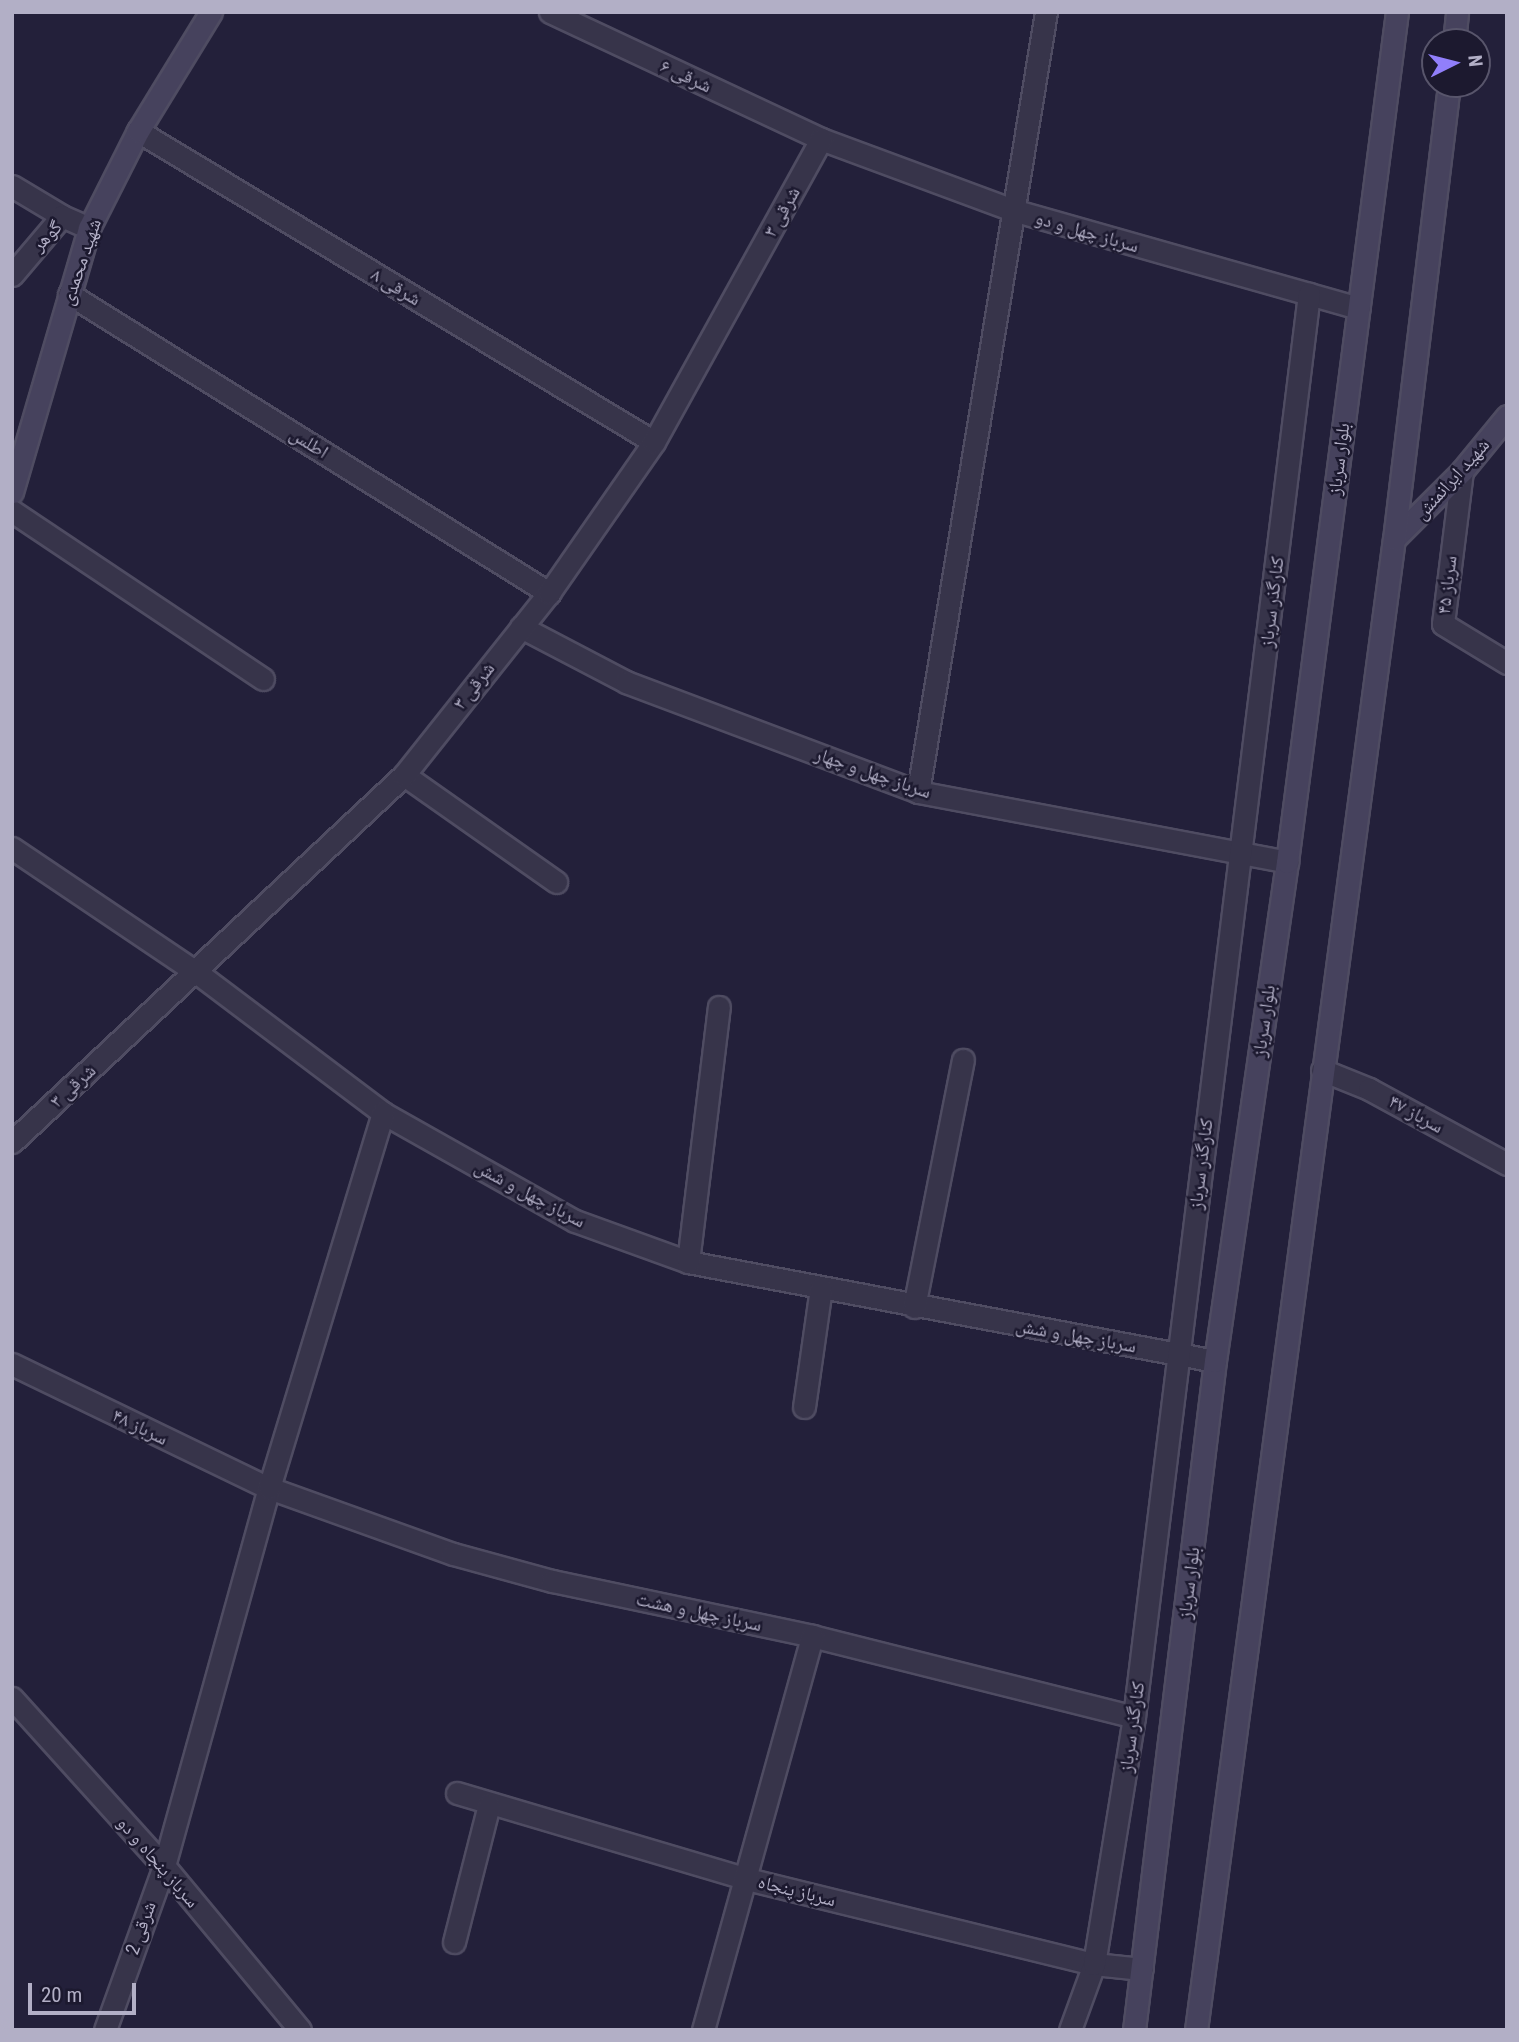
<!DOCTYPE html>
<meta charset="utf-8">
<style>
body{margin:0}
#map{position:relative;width:1519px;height:2042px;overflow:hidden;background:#23203a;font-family:"Roboto Condensed","Noto Naskh Arabic",sans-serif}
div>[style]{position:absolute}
.roads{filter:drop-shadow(2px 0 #4f4c62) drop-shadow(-2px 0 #4f4c62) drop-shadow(0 2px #4f4c62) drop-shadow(0 -2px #4f4c62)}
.street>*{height:21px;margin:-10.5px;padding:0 10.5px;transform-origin:10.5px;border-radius:10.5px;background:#37344a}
.secondary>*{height:21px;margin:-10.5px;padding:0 10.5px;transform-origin:10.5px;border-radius:10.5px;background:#46425d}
span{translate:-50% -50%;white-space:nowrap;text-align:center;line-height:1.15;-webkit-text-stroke:5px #1c192f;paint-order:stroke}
.street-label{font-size:19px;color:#b2afc6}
.frame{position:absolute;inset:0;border:14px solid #b2afc6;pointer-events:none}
.north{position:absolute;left:1421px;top:28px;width:70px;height:70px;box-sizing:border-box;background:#1c192f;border:2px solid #58556b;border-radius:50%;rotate:84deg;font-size:19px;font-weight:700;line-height:28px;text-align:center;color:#b2afc6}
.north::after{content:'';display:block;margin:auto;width:24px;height:32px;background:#917ffb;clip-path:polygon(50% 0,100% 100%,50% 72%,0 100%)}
.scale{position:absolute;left:28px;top:1983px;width:108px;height:32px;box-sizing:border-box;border:4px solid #b2afc6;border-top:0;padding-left:9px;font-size:21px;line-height:24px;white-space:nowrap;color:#b2afc6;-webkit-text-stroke:5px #1c192f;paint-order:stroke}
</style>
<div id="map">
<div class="roads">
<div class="street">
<div style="left:550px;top:12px;width:299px;rotate:25.1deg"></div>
<div style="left:821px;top:139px;width:208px;rotate:20.3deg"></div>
<div style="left:1016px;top:211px;width:356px;rotate:15.8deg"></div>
<div style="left:138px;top:131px;width:602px;rotate:31.08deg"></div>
<div style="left:12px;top:186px;width:58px;rotate:31deg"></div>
<div style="left:12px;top:275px;width:77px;rotate:-49.7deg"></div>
<div style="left:62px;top:216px;width:30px;rotate:24deg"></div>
<div style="left:69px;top:294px;width:566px;rotate:31.92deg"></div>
<div style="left:1462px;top:471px;width:154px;rotate:97.1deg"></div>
<div style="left:1443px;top:624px;width:75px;rotate:31.4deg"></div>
<div style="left:12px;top:511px;width:302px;rotate:33.8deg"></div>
<div style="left:521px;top:627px;width:119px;rotate:27.6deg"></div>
<div style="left:626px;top:682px;width:312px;rotate:20.6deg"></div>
<div style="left:918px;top:792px;width:376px;rotate:10.7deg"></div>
<div style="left:404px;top:775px;width:186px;rotate:35.1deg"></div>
<div style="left:918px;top:792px;width:790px;rotate:-80.68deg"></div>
<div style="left:12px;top:848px;width:222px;rotate:34deg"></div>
<div style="left:196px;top:972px;width:234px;rotate:37deg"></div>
<div style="left:383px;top:1113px;width:220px;rotate:29.4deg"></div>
<div style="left:575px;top:1221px;width:120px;rotate:19.9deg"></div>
<div style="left:688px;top:1262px;width:536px;rotate:10.64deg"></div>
<div style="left:1322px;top:1070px;width:51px;rotate:22deg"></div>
<div style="left:1369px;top:1089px;width:157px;rotate:28.5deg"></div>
<div style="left:12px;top:1142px;width:537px;rotate:-43.11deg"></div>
<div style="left:404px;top:775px;width:233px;rotate:-51.5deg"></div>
<div style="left:549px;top:593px;width:184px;rotate:-55.2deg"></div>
<div style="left:654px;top:442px;width:346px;rotate:-61.1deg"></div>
<div style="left:688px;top:1262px;width:257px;rotate:-83.1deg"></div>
<div style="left:914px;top:1307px;width:252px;rotate:-78.8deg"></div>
<div style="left:12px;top:1364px;width:285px;rotate:25.8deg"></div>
<div style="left:269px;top:1488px;width:195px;rotate:19.7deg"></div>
<div style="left:453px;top:1554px;width:103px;rotate:15.3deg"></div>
<div style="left:552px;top:1581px;width:266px;rotate:11.9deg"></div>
<div style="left:812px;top:1636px;width:332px;rotate:14.1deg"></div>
<div style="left:804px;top:1407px;width:120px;rotate:-81.9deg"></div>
<div style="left:12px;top:1698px;width:227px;rotate:47.9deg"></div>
<div style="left:164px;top:1866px;width:213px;rotate:50.3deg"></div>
<div style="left:457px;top:1793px;width:302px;rotate:16.5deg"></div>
<div style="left:747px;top:1879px;width:357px;rotate:13.8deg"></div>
<div style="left:1094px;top:1964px;width:48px;rotate:5.9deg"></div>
<div style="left:454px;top:1942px;width:141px;rotate:-75.7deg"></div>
<div style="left:105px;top:2030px;width:174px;rotate:-70.2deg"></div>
<div style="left:164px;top:1866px;width:392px;rotate:-74.5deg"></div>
<div style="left:269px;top:1488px;width:392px;rotate:-73.1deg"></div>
<div style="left:703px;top:2030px;width:409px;rotate:-74.5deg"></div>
<div style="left:1070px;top:2030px;width:70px;rotate:-70deg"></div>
<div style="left:1094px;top:1964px;width:250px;rotate:-80.8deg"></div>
<div style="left:1134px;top:1717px;width:1434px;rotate:-82.99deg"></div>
</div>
<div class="secondary">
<div style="left:1454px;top:42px;width:30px;rotate:-84deg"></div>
<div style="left:12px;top:492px;width:275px;rotate:-73.7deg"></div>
<div style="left:89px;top:228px;width:109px;rotate:-63.2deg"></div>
<div style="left:138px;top:131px;width:140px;rotate:-58.5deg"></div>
<div style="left:1394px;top:539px;width:96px;rotate:-45deg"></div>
<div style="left:1462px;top:471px;width:71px;rotate:-50.7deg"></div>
<div style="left:1134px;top:2030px;width:674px;rotate:-83.1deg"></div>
<div style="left:1215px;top:1361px;width:504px;rotate:-81.79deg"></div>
<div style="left:1287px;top:862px;width:857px;rotate:-82.63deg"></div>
<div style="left:1196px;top:2030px;width:1504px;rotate:-82.44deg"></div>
<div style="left:1394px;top:539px;width:458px;rotate:-83.1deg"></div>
</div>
</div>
<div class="street-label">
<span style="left:686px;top:76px;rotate:25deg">۶ شرقی</span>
<span style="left:782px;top:212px;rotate:-61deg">شرقی ۳</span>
<span style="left:1087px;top:232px;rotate:16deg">سرباز چهل و دو</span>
<span style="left:47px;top:236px;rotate:-46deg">گوهر</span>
<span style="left:81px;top:262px;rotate:-71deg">شهید محمدی</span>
<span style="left:396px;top:287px;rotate:31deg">۸ شرقی</span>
<span style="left:309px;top:443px;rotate:32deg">اطلس</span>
<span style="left:1339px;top:459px;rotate:-83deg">بلوار سرباز</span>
<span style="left:1452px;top:479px;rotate:-48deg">شهید ایرانمنش</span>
<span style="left:1447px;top:585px;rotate:-83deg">سرباز ۴۵</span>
<span style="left:1272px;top:602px;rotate:-83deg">کنارگذر سرباز</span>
<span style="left:474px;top:686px;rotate:-52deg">شرقی ۳</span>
<span style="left:873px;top:773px;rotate:19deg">سرباز چهل و چهار</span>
<span style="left:1264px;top:1021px;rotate:-82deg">بلوار سرباز</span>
<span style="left:73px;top:1086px;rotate:-43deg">شرقی ۳</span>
<span style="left:1416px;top:1114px;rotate:29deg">سرباز ۴۷</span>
<span style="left:1201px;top:1164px;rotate:-83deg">کنارگذر سرباز</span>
<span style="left:530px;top:1194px;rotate:28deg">سرباز چهل و شش</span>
<span style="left:1076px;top:1336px;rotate:10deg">سرباز چهل و شش</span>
<span style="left:140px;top:1427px;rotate:26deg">سرباز ۴۸</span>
<span style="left:1189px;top:1583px;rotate:-83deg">بلوار سرباز</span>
<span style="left:699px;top:1612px;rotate:12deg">سرباز چهل و هشت</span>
<span style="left:1132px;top:1727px;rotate:-82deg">کنارگذر سرباز</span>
<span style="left:158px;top:1862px;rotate:49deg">سرباز پنجاه و دو</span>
<span style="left:797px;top:1891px;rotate:14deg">سرباز پنجاه</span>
<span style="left:141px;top:1928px;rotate:-70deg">شرقی 2</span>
</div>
<div class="frame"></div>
<div class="north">N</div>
<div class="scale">20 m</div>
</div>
